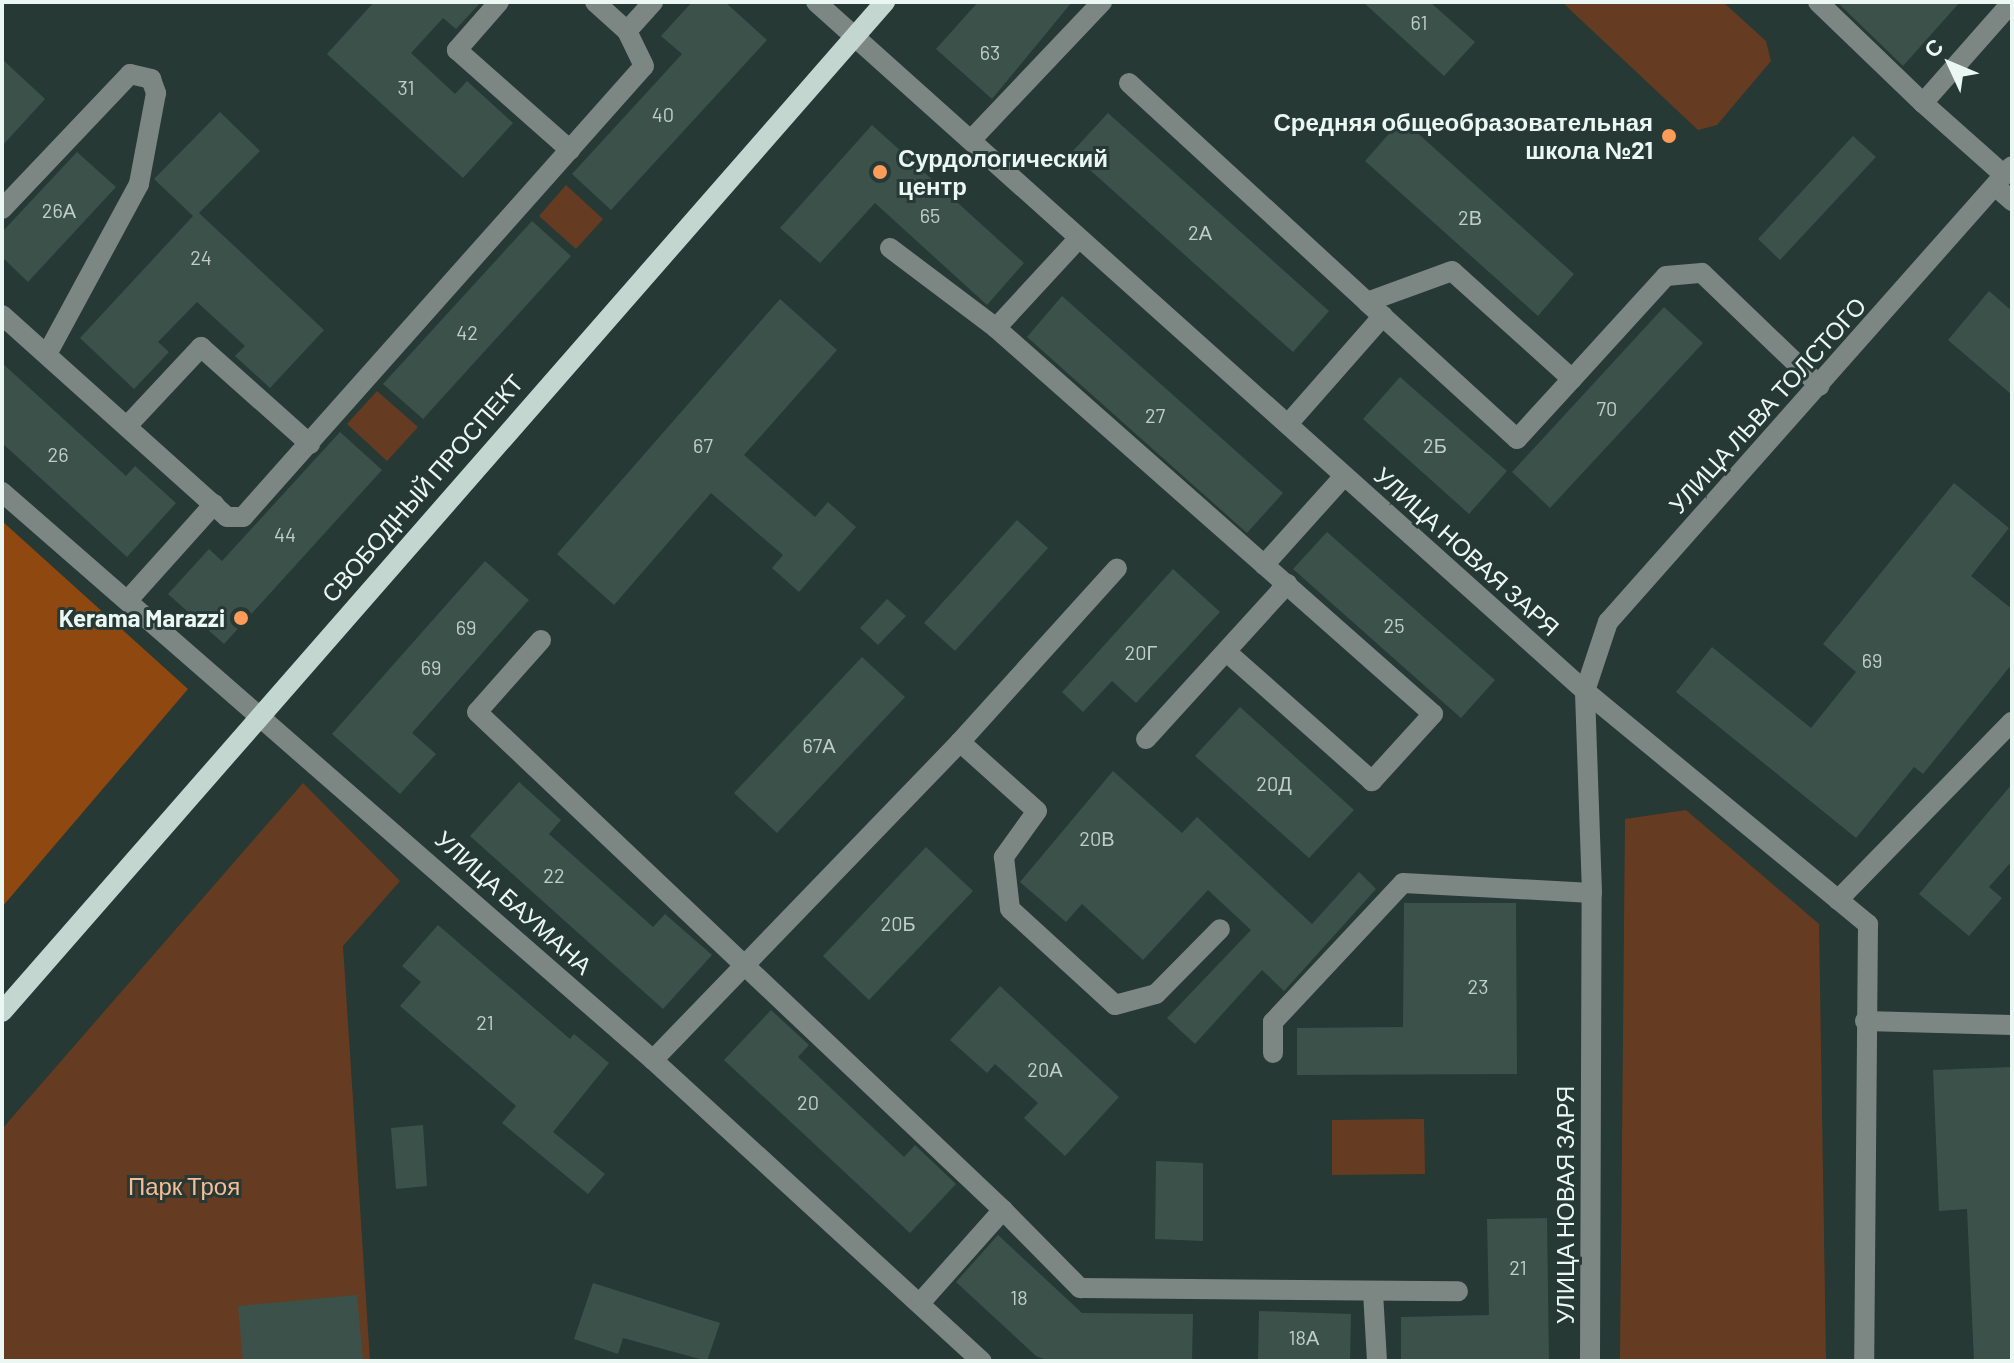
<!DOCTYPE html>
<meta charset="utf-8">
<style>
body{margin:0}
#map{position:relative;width:2014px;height:1363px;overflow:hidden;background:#263934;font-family:Barlow,sans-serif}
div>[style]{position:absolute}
.green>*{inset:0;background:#653c21}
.forest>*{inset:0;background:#8f4810}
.building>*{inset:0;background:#3d514b}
.minor>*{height:20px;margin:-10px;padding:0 10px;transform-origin:10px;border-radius:10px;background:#7c8683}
.major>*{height:20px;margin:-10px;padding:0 10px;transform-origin:10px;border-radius:10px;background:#c3d7d0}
.dots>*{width:22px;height:22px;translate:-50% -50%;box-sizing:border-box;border:4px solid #263934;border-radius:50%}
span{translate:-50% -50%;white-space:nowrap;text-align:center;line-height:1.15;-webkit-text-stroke:6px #263934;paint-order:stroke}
.number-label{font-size:20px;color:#c0cec9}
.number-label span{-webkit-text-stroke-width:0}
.poi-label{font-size:24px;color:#ebf7f3;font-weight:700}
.right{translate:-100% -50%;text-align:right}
.left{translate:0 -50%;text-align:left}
.street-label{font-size:24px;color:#ebf7f3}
.park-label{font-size:24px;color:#f8bb95}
.frame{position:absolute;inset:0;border:4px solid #ebf7f3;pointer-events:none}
.north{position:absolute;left:1910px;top:24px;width:80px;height:80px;-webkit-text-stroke:6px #263934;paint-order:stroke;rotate:314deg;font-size:22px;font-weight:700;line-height:32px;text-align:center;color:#ebf7f3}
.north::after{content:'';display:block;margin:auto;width:28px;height:36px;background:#ebf7f3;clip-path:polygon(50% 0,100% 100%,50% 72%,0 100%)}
</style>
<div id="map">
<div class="green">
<div style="clip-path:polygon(1562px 2px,1723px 2px,1766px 41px,1771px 61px,1717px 125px,1698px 130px)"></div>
<div style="clip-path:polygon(566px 185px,603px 219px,576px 249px,539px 216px)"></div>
<div style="clip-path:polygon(377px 391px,418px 427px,387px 461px,347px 424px)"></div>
<div style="clip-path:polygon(303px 783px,400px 881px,343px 946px,370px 1361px,2px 1361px,2px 1129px)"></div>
<div style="clip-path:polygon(1686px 810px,1819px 924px,1826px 1361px,1620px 1361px,1625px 819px)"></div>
<div style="clip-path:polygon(1424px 1119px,1425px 1174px,1332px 1175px,1332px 1120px)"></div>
</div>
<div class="forest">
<div style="clip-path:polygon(2px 521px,188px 689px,2px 907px)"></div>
</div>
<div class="building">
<div style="clip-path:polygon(374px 2px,481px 2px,456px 29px,443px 18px,411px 53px,455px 94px,467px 81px,513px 123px,463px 178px,327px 54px)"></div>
<div style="clip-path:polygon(692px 2px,725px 2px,767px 40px,611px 210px,572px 174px,682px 54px,661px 36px)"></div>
<div style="clip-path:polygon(978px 2px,1072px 2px,992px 99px,936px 49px)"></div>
<div style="clip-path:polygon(1363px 2px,1430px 2px,1475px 42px,1444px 76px)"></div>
<div style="clip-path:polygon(1837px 2px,1960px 2px,1903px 66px)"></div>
<div style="clip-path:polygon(2px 59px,45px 99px,2px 146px)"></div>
<div style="clip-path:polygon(220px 112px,260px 151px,199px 213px,324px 330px,270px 388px,235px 356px,245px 346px,197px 302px,158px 342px,169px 352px,134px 389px,80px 338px,193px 216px,154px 179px)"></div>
<div style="clip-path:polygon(1108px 113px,1329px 311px,1293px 352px,1071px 153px)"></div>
<div style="clip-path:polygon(1402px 119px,1574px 274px,1538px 316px,1365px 161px)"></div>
<div style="clip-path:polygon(872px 125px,1024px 263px,987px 305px,875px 203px,820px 263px,780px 228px)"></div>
<div style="clip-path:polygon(1853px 136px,1876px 157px,1780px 260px,1758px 239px)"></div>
<div style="clip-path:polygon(77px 152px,116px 187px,28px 282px,2px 257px,2px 232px)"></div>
<div style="clip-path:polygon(532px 221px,571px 256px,423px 419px,383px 384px)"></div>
<div style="clip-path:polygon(1989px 291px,2012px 311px,2012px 395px,1948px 340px)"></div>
<div style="clip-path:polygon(1062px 296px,1283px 493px,1247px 533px,1027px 337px)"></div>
<div style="clip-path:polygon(780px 299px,837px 350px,744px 455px,815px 517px,828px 502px,856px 527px,799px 592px,772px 568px,783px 555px,711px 493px,614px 605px,557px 554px)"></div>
<div style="clip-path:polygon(1664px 307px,1703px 343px,1550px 508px,1512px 472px)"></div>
<div style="clip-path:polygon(2px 363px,126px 476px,135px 466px,176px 503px,127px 557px,2px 443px)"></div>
<div style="clip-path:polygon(1400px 377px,1507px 471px,1469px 514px,1363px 419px)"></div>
<div style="clip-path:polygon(340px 432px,382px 470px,224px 644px,168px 594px,209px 549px,222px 561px)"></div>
<div style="clip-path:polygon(1954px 483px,2009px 528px,1971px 576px,2012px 609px,2012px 664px,1923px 774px,1914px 767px,1856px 838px,1676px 692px,1712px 647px,1811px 728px,1856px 672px,1823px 644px)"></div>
<div style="clip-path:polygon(1017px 520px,1048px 548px,955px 651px,924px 623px)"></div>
<div style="clip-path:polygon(1327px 532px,1495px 680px,1461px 718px,1293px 569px)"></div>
<div style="clip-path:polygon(485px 561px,529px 600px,412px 733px,436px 754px,400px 794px,332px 734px)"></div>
<div style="clip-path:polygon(1173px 569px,1220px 612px,1136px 703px,1112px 681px,1083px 712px,1062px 692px)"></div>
<div style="clip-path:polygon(887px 599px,906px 616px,878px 645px,860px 628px)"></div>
<div style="clip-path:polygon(862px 657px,905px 697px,777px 833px,734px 793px)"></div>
<div style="clip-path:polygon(1240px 707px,1354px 810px,1309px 858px,1195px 756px)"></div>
<div style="clip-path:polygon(1113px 771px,1182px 833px,1197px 817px,1312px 924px,1359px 872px,1376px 889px,1284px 991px,1262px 970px,1195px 1044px,1167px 1018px,1251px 930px,1208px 890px,1143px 960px,1082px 904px,1066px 922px,1020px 882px)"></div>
<div style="clip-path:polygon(519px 782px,561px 820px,549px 834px,653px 927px,665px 914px,712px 955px,663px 1009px,470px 836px)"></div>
<div style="clip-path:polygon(2012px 784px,2012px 861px,1989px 887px,2002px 898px,1969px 936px,1919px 894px)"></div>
<div style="clip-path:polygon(926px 847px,973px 891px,869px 1000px,823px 956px)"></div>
<div style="clip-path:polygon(1404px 903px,1516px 903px,1517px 1074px,1297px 1075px,1297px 1028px,1403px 1027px)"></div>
<div style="clip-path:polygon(438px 925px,570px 1039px,574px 1034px,609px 1063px,553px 1132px,605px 1174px,588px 1194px,502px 1123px,516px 1106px,400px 1006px,421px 982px,402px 966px)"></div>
<div style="clip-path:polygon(1000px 986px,1119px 1097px,1065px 1156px,1024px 1118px,1038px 1103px,995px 1064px,987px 1073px,950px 1040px)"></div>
<div style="clip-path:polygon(771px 1010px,809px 1045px,798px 1057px,904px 1157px,915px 1145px,956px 1184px,910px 1233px,724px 1060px)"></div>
<div style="clip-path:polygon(2012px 1067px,2012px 1361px,1974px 1361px,1967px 1209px,1939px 1211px,1933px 1070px)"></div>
<div style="clip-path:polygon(423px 1125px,427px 1186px,396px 1189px,391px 1128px)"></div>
<div style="clip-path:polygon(1156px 1161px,1203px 1163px,1203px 1241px,1155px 1239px)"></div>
<div style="clip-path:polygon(1547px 1218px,1549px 1361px,1401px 1361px,1401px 1317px,1489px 1315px,1487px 1219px)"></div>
<div style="clip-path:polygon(998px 1235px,1082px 1313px,1193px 1314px,1192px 1361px,1049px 1361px,1036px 1356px,956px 1282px)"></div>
<div style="clip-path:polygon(593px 1283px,720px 1323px,707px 1361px,623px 1338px,618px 1354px,574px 1339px)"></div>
<div style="clip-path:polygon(357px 1295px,363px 1361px,243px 1361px,238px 1306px)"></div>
<div style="clip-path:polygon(1259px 1311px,1351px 1314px,1350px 1361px,1258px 1361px)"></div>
</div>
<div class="minor">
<div style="left:499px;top:2px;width:64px;rotate:131.2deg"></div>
<div style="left:457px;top:50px;width:151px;rotate:41.5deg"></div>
<div style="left:595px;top:2px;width:43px;rotate:42.2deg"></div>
<div style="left:816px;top:2px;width:1033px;rotate:41.86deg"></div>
<div style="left:1585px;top:691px;width:367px;rotate:39.5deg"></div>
<div style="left:1868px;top:924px;width:437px;rotate:90.5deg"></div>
<div style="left:1818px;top:2px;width:146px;rotate:43.9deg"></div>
<div style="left:1923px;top:103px;width:135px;rotate:-48.6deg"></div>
<div style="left:1129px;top:83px;width:323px;rotate:42.6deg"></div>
<div style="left:1367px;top:302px;width:203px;rotate:42.4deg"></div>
<div style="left:1517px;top:439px;width:81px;rotate:-47.5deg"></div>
<div style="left:1572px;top:379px;width:161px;rotate:-138deg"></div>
<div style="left:1452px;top:271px;width:90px;rotate:160deg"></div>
<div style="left:1923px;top:103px;width:108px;rotate:41.6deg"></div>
<div style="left:972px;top:139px;width:189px;rotate:-46.5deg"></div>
<div style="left:1995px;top:186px;width:23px;rotate:41deg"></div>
<div style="left:2px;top:209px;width:186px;rotate:-46.5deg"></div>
<div style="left:130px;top:74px;width:22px;rotate:13deg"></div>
<div style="left:151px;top:79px;width:15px;rotate:70deg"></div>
<div style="left:156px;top:93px;width:93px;rotate:100.6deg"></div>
<div style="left:139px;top:184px;width:193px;rotate:118.4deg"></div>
<div style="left:890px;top:248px;width:133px;rotate:37deg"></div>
<div style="left:996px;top:328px;width:583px;rotate:41.45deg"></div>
<div style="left:1433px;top:714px;width:91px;rotate:132.3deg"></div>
<div style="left:1372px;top:781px;width:193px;rotate:-138.4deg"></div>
<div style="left:2px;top:315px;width:302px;rotate:41.9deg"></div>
<div style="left:227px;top:517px;width:16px"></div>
<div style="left:243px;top:517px;width:603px;rotate:-48.36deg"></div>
<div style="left:644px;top:66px;width:39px;rotate:-116deg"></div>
<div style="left:627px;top:31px;width:39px;rotate:-48deg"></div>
<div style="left:996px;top:328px;width:121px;rotate:-47.3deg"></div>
<div style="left:1572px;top:379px;width:139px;rotate:-47.6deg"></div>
<div style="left:1666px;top:276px;width:36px;rotate:-5deg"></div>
<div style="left:1702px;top:273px;width:163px;rotate:43.8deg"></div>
<div style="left:1288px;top:424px;width:144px;rotate:-48.7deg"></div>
<div style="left:128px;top:425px;width:107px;rotate:-46.9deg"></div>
<div style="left:201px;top:347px;width:146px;rotate:41.7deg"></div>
<div style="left:2px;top:492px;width:864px;rotate:41.1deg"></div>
<div style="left:653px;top:1060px;width:446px;rotate:42.5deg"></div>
<div style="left:1264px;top:565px;width:120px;rotate:-48deg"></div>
<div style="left:128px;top:600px;width:129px;rotate:-48.1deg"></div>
<div style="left:541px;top:640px;width:96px;rotate:131.6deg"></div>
<div style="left:477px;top:712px;width:724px;rotate:43.43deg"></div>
<div style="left:1146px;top:739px;width:210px;rotate:-47.7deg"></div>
<div style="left:960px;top:742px;width:103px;rotate:41.9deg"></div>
<div style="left:1037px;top:811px;width:57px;rotate:125.7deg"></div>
<div style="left:1004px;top:857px;width:52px;rotate:83.4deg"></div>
<div style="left:1010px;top:909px;width:142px;rotate:42.4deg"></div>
<div style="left:1115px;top:1005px;width:42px;rotate:-15deg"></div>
<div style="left:1156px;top:994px;width:91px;rotate:-45.4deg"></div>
<div style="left:1838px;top:900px;width:249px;rotate:-45.7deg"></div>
<div style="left:1865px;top:1021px;width:147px;rotate:1.6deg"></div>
<div style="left:1273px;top:1053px;width:31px;rotate:-90deg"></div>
<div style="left:1273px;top:1022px;width:190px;rotate:-46.9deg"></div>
<div style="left:1403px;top:883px;width:189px;rotate:3deg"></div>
<div style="left:653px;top:1060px;width:442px;rotate:-46deg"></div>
<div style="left:960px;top:742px;width:234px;rotate:-47.9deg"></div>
<div style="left:1373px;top:1292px;width:69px;rotate:86.7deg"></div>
<div style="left:920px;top:1303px;width:125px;rotate:-48.3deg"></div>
<div style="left:1003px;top:1210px;width:110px;rotate:45.4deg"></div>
<div style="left:1080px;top:1288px;width:378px;rotate:0.5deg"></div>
<div style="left:1590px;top:1361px;width:468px;rotate:-89.8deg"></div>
<div style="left:1592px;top:893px;width:202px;rotate:-92deg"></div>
<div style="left:1585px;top:691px;width:73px;rotate:-71.6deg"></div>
<div style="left:1608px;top:622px;width:609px;rotate:-48.46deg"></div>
</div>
<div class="major">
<div style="left:2px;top:1012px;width:1342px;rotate:-48.84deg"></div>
</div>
<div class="dots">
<div style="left:1669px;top:136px;background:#fe9b59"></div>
<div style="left:880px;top:172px;background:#fe9b59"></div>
<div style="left:241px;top:618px;background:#fe9b59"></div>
</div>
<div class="number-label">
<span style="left:1419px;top:22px">61</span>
<span style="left:990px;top:52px">63</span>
<span style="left:406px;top:87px">31</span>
<span style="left:663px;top:114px">40</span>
<span style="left:59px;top:210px">26А</span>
<span style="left:930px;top:215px">65</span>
<span style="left:1470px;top:217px">2В</span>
<span style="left:1200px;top:232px">2А</span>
<span style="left:201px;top:257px">24</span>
<span style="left:467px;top:332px">42</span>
<span style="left:1607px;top:408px">70</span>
<span style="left:1155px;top:415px">27</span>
<span style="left:703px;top:445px">67</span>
<span style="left:1435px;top:445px">2Б</span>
<span style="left:58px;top:454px">26</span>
<span style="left:285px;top:534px">44</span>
<span style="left:1394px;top:625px">25</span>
<span style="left:466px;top:627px">69</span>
<span style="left:1141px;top:652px">20Г</span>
<span style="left:1872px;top:660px">69</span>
<span style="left:431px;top:667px">69</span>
<span style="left:819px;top:745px">67А</span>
<span style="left:1274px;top:783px">20Д</span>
<span style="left:1097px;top:838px">20В</span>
<span style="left:554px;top:875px">22</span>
<span style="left:898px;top:923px">20Б</span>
<span style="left:1478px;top:986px">23</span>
<span style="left:485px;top:1022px">21</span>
<span style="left:1045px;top:1069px">20А</span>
<span style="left:808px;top:1102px">20</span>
<span style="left:1518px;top:1267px">21</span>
<span style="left:1019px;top:1297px">18</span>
<span style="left:1304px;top:1337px">18А</span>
</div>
<div class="poi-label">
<span class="right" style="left:1653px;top:136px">Средняя общеобразовательная<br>школа №21</span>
<span class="left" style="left:898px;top:172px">Сурдологический<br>центр</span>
<span class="right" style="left:225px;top:618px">Kerama Marazzi</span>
</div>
<div class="street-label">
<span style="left:1767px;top:405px;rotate:-48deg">УЛИЦА ЛЬВА ТОЛСТОГО</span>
<span style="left:422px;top:488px;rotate:-49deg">СВОБОДНЫЙ ПРОСПЕКТ</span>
<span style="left:1467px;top:551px;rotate:42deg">УЛИЦА НОВАЯ ЗАРЯ</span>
<span style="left:514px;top:902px;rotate:42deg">УЛИЦА БАУМАНА</span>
<span style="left:1565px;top:1205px;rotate:-90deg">УЛИЦА НОВАЯ ЗАРЯ</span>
</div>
<div class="park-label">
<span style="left:184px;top:1186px">Парк Троя</span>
</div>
<div class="frame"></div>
<div class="north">С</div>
</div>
